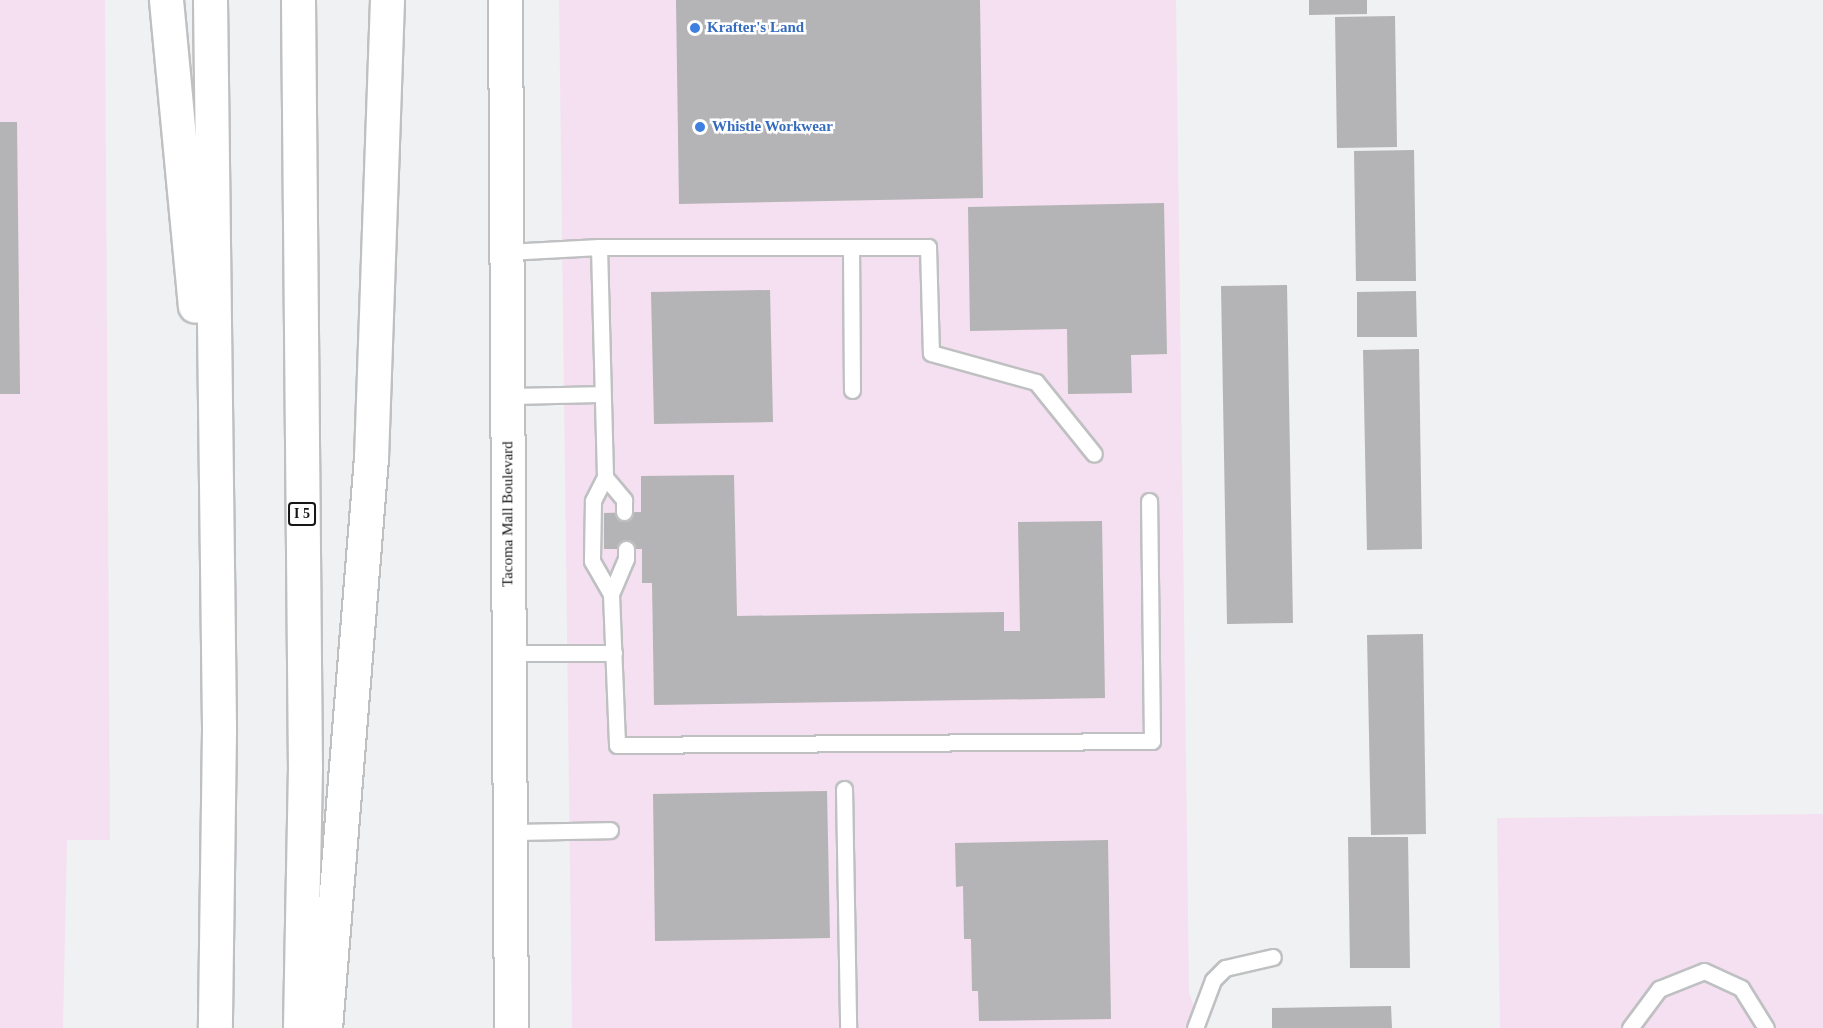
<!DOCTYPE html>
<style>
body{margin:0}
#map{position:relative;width:1823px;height:1028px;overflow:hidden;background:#f0f1f3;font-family:"Times New Roman",serif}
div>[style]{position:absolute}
.commercial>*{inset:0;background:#f4e0f0}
.building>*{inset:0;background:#b4b3b5}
.roads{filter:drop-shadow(2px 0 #bfc0c2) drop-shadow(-2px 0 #bfc0c2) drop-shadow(0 2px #bfc0c2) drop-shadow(0 -2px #bfc0c2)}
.lane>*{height:15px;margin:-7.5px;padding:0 7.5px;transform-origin:7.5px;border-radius:7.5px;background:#fff}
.secondary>*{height:33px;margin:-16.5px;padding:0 16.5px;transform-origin:16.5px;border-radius:16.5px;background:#fff}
.highway>*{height:33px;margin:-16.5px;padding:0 16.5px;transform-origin:16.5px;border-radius:16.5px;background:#fff}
.dots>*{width:16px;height:16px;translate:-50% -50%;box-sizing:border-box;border:3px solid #fff;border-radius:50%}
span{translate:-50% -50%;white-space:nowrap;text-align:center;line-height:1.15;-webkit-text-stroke:5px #fff;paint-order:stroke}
.shield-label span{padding:2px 4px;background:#fff;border:2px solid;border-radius:4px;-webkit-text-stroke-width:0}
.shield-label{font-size:14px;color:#161617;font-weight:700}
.shop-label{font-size:15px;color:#366cbe;font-weight:700}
.left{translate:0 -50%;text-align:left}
.street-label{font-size:15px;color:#161617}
</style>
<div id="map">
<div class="commercial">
<div style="clip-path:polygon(0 0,105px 0,110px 840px,67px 840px,63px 1028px,0 1028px)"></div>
<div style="clip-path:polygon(559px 0,1176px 0,1189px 992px,1201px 1028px,572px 1028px)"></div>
<div style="clip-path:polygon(1823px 814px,1823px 1028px,1500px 1028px,1497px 818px)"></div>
</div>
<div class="building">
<div style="clip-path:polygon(676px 0,980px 0,983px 198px,679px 204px)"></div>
<div style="clip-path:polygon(1309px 0,1367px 0,1367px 14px,1309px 15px)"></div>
<div style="clip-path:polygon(1395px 16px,1397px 147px,1337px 148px,1335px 17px)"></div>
<div style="clip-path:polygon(0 122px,17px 122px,20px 394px,0 394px)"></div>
<div style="clip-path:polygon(1414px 150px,1416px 281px,1356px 281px,1354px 151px)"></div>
<div style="clip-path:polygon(1164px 203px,1167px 354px,1131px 355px,1132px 393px,1068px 394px,1067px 329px,970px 331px,968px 207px)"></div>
<div style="clip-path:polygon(1287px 285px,1293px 623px,1227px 624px,1221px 286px)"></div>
<div style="clip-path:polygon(770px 290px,773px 422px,654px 424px,651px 292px)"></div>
<div style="clip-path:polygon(1416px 291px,1417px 337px,1357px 337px,1357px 292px)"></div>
<div style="clip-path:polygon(1419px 349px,1422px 549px,1367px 550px,1363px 350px)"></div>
<div style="clip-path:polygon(734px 475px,737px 616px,1004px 612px,1004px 631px,1020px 631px,1018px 522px,1102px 521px,1105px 698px,654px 705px,652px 583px,642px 583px,642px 549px,604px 549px,604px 513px,641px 512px,641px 476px)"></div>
<div style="clip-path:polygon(1423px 634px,1426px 834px,1371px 835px,1367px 635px)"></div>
<div style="clip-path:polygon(827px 791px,830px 938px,655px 941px,653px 794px)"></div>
<div style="clip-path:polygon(1348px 837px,1408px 837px,1410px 968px,1350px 968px)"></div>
<div style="clip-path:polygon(1108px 840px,1111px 1019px,979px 1021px,978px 991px,972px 991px,971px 939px,964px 939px,963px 886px,956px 887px,955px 843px)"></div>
<div style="clip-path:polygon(1391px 1006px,1392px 1028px,1272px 1028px,1272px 1008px)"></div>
</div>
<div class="roads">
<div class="lane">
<div style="left:599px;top:247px;width:230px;rotate:88.5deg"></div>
<div style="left:605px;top:477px;width:27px;rotate:117deg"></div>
<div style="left:593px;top:501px;width:60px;rotate:91deg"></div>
<div style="left:592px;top:561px;width:38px;rotate:60deg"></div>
<div style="left:611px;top:594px;width:151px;rotate:87.7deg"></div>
<div style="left:617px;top:745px;width:535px;rotate:-0.43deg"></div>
<div style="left:1152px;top:741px;width:240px;rotate:-90.7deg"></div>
<div style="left:851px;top:247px;width:143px;rotate:89.6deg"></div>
<div style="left:507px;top:252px;width:92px;rotate:-3.1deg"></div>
<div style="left:599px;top:247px;width:329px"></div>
<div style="left:928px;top:247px;width:106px;rotate:88.4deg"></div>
<div style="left:931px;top:353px;width:109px;rotate:15.4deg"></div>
<div style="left:1036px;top:382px;width:92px;rotate:51.1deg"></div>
<div style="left:508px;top:396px;width:94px;rotate:-1.2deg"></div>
<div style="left:605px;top:477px;width:30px;rotate:50deg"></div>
<div style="left:624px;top:500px;width:12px;rotate:90deg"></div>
<div style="left:611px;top:594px;width:38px;rotate:-67deg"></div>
<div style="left:626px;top:559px;width:10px;rotate:-90deg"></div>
<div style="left:509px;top:653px;width:105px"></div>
<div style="left:844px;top:789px;width:239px;rotate:89deg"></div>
<div style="left:510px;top:832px;width:100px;rotate:-1.1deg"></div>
<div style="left:1195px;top:1028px;width:51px;rotate:-69.4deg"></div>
<div style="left:1213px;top:980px;width:17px;rotate:-45deg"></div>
<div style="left:1225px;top:968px;width:49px;rotate:-12.9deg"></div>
<div style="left:1630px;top:1028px;width:49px;rotate:-53.4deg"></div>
<div style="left:1659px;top:989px;width:48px;rotate:-21.8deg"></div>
<div style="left:1704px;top:971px;width:41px;rotate:24.7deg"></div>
<div style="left:1741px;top:988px;width:47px;rotate:58deg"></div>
</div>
<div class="secondary">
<div style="left:505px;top:0;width:1028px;rotate:89.67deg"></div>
</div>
<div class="highway">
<div style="left:166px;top:0;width:307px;rotate:84.6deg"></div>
<div style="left:210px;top:0;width:731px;rotate:89.29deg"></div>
<div style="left:219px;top:731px;width:297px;rotate:90.8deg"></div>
<div style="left:298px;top:0;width:767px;rotate:89.48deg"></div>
<div style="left:305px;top:767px;width:261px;rotate:91.1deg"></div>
<div style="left:325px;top:1028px;width:572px;rotate:-85.39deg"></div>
<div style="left:371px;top:458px;width:458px;rotate:-88deg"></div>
</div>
</div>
<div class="dots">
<div style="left:695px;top:28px;background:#3f7fe0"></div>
<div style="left:700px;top:127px;background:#3f7fe0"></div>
</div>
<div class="shield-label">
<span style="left:302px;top:514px">I 5</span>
</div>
<div class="shop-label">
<span class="left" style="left:707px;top:28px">Krafter's Land</span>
<span class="left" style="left:712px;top:127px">Whistle Workwear</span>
</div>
<div class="street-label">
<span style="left:508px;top:514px;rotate:-90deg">Tacoma Mall Boulevard</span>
</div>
</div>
